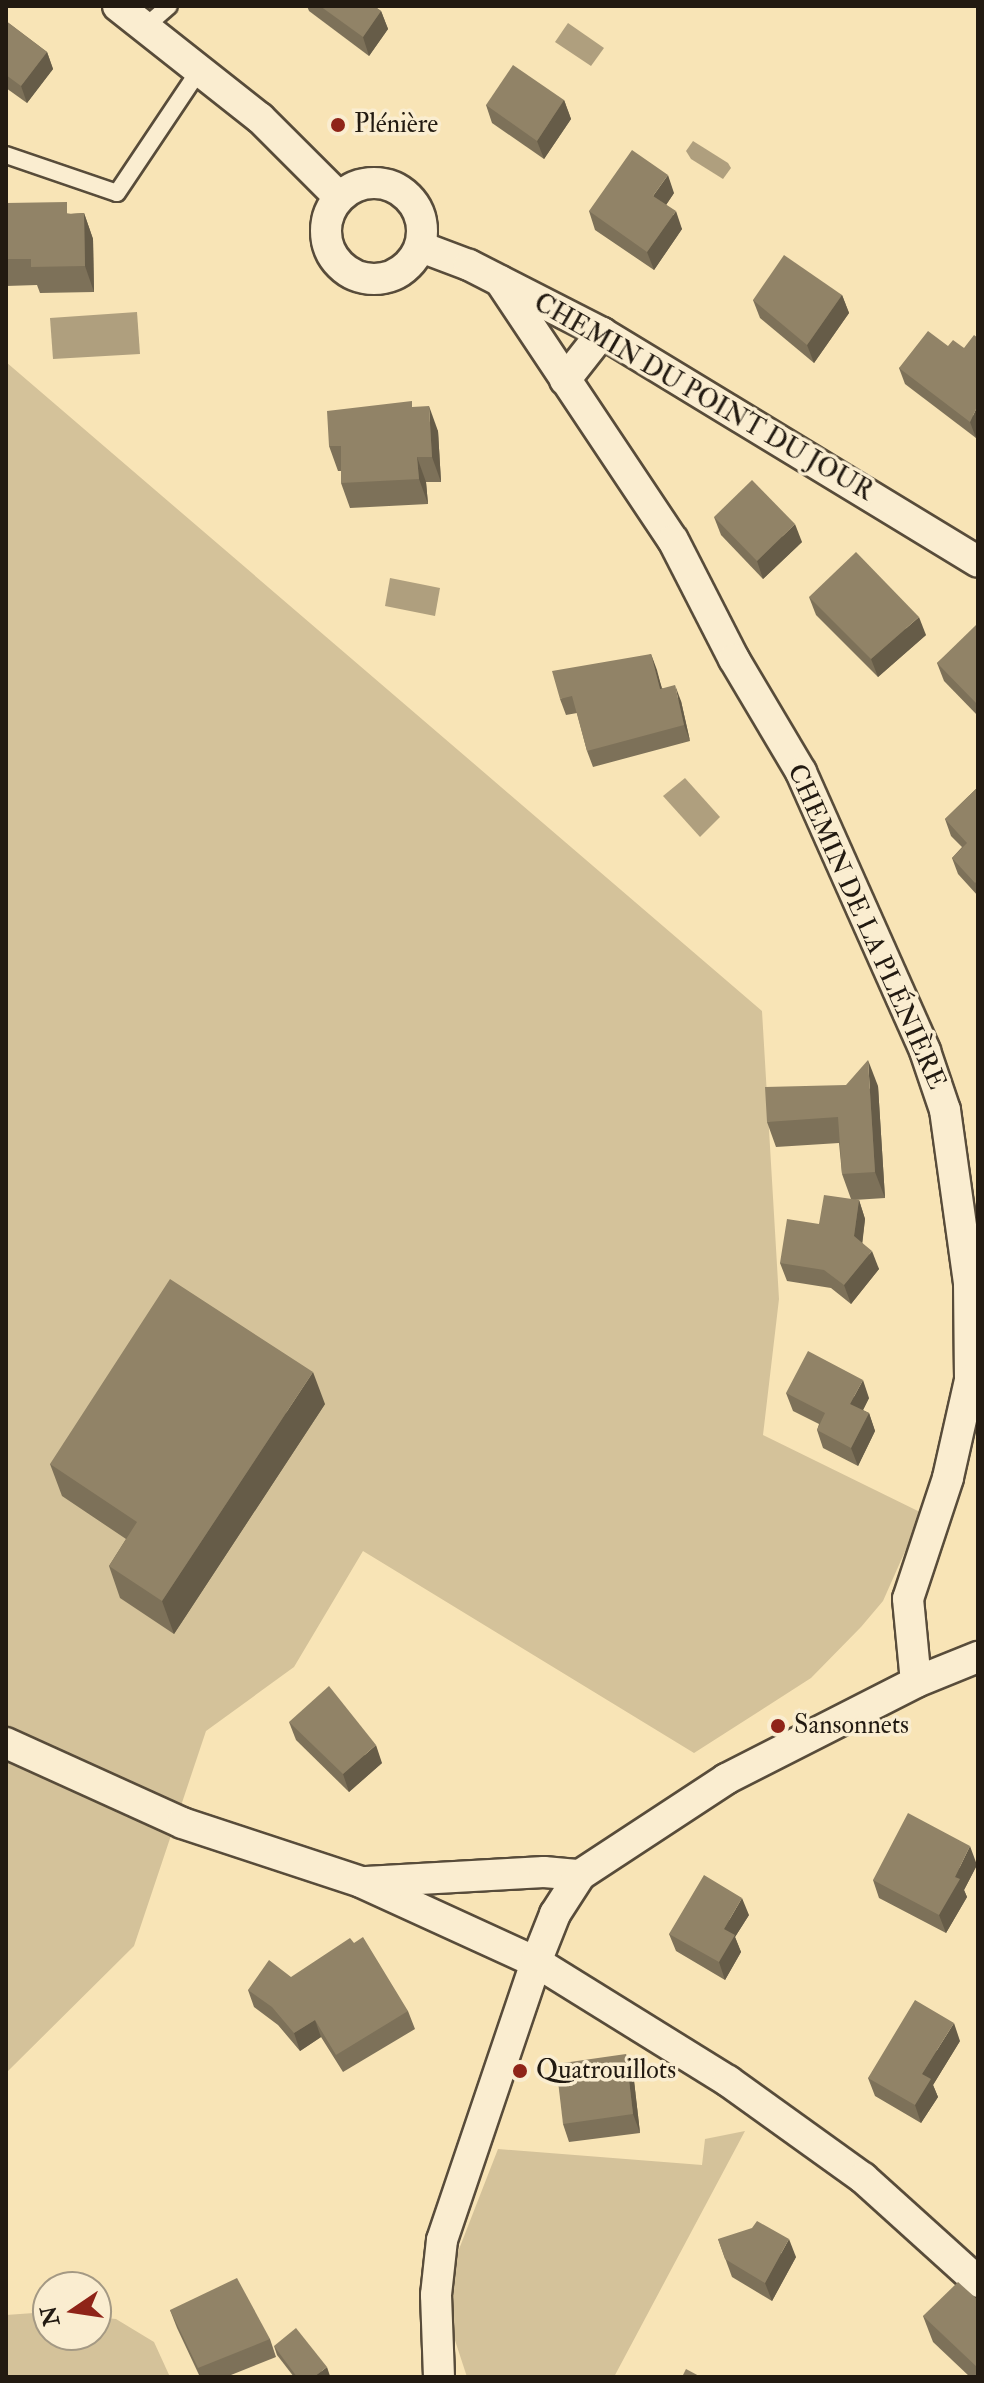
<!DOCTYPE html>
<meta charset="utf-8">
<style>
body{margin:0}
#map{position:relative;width:984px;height:2383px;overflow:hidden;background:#f8e4b6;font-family:"IM FELL Double Pica",serif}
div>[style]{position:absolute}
.green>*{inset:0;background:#d4c29a}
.water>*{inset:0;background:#af9f7e}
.roads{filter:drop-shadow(2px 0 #584c3a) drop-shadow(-2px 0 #584c3a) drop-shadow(0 2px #584c3a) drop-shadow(0 -2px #584c3a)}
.lane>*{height:16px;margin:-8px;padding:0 8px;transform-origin:8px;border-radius:8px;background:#faedd0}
.street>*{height:30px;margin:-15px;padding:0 15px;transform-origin:15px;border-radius:15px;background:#faedd0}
.street>.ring{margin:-15px;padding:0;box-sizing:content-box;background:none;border:30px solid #faedd0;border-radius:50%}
.wall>*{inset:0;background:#7d7159}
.shaded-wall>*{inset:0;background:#665c48}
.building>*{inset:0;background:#918367}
.dots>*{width:22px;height:22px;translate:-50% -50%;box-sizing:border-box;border:4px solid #faedd0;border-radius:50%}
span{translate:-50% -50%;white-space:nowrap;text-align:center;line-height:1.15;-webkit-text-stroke:7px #faedd0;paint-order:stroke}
.poi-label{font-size:26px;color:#221a11}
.left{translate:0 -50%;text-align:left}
.street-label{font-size:26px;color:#221a11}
.frame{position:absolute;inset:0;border:8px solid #221a11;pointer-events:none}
.north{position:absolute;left:32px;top:2271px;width:80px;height:80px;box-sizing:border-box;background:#faedd0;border:2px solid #a49984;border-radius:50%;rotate:257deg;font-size:22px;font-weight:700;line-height:32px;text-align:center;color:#221a11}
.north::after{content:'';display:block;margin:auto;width:28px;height:36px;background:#8f2418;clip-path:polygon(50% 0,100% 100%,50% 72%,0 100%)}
</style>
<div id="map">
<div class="green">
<div style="clip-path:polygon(6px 362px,762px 1011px,779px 1299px,763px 1435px,922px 1513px,883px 1601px,861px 1627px,811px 1678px,694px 1753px,363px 1551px,294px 1667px,206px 1731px,134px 1946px,6px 2073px)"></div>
<div style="clip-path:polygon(745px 2131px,614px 2377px,467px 2377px,448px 2319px,454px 2262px,498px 2149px,702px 2165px,705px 2139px)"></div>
<div style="clip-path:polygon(48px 2312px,48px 2335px,96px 2335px,96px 2317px,116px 2319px,154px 2342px,170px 2377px,6px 2377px,6px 2315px)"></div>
</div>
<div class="water">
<div style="clip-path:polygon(568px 23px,604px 48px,591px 66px,555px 42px)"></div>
<div style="clip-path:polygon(693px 141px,728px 163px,731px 168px,723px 179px,691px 159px,686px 151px)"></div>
<div style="clip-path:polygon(137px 312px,140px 354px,53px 359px,50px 318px)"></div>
<div style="clip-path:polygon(390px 578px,440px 588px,435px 616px,385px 606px)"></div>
<div style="clip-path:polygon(685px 778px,720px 817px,700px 837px,663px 796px)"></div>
</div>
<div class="roads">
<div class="lane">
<div style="left:146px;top:26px;width:30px;rotate:-41deg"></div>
<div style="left:6px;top:155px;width:117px;rotate:18.9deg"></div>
<div style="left:117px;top:193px;width:149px;rotate:-56.2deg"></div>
</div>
<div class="street">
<div style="left:118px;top:6px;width:181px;rotate:38.3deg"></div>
<div style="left:260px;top:118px;width:112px;rotate:45deg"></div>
<div class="ring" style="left:326px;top:183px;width:66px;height:66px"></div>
<div style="left:421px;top:247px;width:51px;rotate:20.6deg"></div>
<div style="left:469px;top:265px;width:149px;rotate:27.1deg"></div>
<div style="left:602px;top:333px;width:440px;rotate:31.3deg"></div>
<div style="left:500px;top:281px;width:311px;rotate:56.3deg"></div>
<div style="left:673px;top:540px;width:134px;rotate:62.9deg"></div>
<div style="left:734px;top:659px;width:131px;rotate:59.3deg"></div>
<div style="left:801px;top:772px;width:305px;rotate:66deg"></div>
<div style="left:925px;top:1051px;width:62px;rotate:71.3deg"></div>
<div style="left:945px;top:1110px;width:175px;rotate:82.1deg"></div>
<div style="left:969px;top:1283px;width:97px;rotate:89.4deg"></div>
<div style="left:970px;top:1380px;width:100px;rotate:102.7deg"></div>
<div style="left:948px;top:1478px;width:127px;rotate:108.3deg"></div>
<div style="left:908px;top:1599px;width:83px;rotate:84.5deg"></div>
<div style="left:565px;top:380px;width:60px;rotate:-51.8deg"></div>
<div style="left:6px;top:1743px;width:193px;rotate:24.4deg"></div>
<div style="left:182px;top:1823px;width:188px;rotate:18.2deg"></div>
<div style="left:361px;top:1882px;width:192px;rotate:24.6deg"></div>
<div style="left:536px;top:1962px;width:226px;rotate:31.8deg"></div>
<div style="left:728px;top:2081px;width:166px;rotate:35.7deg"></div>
<div style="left:863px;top:2178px;width:155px;rotate:42.1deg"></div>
<div style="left:366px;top:1882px;width:178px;rotate:-3.2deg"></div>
<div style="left:544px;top:1872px;width:36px;rotate:5deg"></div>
<div style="left:439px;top:2377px;width:82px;rotate:-92.1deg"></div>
<div style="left:436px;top:2295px;width:55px;rotate:-83.8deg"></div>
<div style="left:442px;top:2240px;width:293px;rotate:-71.3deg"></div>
<div style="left:536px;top:1962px;width:52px;rotate:-68.4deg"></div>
<div style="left:555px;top:1914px;width:46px;rotate:-57.3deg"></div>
<div style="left:580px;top:1875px;width:175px;rotate:-33.3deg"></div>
<div style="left:726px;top:1779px;width:213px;rotate:-27deg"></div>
<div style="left:916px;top:1682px;width:67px;rotate:-22deg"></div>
</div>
</div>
<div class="wall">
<div style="clip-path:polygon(307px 6px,374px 6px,381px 11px,388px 29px,369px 56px,309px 11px)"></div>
<div style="clip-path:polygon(6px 21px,47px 52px,53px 69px,27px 103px,6px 88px)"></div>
<div style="clip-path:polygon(564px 100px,571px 119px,544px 159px,492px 123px,486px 105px)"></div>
<div style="clip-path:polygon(674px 193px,666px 205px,682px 229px,654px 270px,595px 230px,589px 211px)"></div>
<div style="clip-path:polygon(6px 203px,71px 214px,84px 213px,93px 239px,94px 292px,40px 293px,37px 285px,6px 286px)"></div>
<div style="clip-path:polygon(842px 295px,849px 313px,814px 363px,760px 318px,753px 300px)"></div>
<div style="clip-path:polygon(948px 346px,964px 348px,976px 438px,905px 384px,899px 368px)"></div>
<div style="clip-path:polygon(414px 407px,438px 431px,441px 482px,426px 482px,428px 504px,350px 508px,341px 483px,341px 471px,338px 471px,329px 446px)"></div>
<div style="clip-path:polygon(714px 517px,802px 542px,763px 579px,721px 535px)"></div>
<div style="clip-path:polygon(809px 597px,926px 635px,878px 677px,816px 615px)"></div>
<div style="clip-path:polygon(978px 626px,978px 716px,944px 681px,937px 663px)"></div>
<div style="clip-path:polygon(651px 654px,662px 688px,681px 701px,690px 741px,593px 767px,587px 751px,577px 713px,566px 715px,560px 699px)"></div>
<div style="clip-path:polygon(978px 787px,978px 896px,958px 874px,952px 858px,962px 847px,951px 836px,945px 819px)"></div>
<div style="clip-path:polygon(878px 1086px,885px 1198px,854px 1200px,859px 1200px,865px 1219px,862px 1243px,879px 1269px,851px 1304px,831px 1288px,787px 1281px,780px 1263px,819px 1224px,851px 1199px,842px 1174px,839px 1143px,776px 1147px,767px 1122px)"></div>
<div style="clip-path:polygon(786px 1393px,869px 1398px,863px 1410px,869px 1413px,875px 1431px,858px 1466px,823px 1448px,817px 1430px,819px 1424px,793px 1411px)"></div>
<div style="clip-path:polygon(325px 1404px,174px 1634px,120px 1598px,109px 1566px,126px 1539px,62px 1496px,50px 1464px)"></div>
<div style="clip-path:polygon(289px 1722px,382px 1763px,349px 1792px,296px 1740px)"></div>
<div style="clip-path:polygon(977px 1865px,964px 1890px,967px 1897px,946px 1933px,879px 1898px,873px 1880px)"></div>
<div style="clip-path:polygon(749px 1915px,735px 1937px,741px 1952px,725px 1980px,676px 1951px,669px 1934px)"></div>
<div style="clip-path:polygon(291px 1977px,408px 2011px,415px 2029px,343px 2072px,321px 2037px,300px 2051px,278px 2025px,254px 2007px,248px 1990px)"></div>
<div style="clip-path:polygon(960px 2041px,933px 2085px,938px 2097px,921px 2123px,875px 2096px,868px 2078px)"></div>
<div style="clip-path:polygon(633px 2072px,640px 2133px,569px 2142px,563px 2124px)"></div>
<div style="clip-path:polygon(718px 2239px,796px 2257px,772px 2301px,732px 2277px)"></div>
<div style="clip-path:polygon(978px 2300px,978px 2377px,970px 2377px,933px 2342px,923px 2316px)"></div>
<div style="clip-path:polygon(170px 2310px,270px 2339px,276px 2357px,226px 2377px,200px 2377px,177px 2328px)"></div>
<div style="clip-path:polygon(274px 2346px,330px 2376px,294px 2377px,277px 2355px)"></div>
</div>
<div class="shaded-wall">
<div style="clip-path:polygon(381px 11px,388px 29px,369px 56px,363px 37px)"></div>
<div style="clip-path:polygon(47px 52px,53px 69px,27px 103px,21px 86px)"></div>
<div style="clip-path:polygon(564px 100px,571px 119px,544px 159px,537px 141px)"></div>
<div style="clip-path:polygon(668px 175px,674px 193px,660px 214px,653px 196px)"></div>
<div style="clip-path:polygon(676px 211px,682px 229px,654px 270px,647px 252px)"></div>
<div style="clip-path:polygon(84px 213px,93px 239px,94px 292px,85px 266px)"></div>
<div style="clip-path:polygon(842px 295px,849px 313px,814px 363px,807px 345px)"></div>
<div style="clip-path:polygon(978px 405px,978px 434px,976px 438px,970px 422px)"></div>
<div style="clip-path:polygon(429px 406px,438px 431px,441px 482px,432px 457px)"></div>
<div style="clip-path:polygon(417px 457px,426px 482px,428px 504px,419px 479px)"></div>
<div style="clip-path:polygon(795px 524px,802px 542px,763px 579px,757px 561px)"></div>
<div style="clip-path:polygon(919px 617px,926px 635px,878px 677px,871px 659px)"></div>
<div style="clip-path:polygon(651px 654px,657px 670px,666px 705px,660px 689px)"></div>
<div style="clip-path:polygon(675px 685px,681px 701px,690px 741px,684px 725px)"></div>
<div style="clip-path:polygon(868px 1060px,878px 1086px,885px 1198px,875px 1172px)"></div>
<div style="clip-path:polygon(859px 1200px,865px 1219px,861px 1255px,854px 1236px)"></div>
<div style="clip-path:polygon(872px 1251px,879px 1269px,851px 1304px,844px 1285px)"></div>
<div style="clip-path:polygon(313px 1372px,325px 1404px,174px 1634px,162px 1601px)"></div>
<div style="clip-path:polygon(863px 1380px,869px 1398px,857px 1422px,850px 1404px)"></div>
<div style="clip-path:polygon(869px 1413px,875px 1431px,858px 1466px,851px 1448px)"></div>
<div style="clip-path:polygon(376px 1745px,382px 1763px,349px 1792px,343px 1774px)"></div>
<div style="clip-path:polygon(970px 1846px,977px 1865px,964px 1890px,967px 1897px,946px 1933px,939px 1915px,955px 1877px)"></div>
<div style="clip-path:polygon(742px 1898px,749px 1915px,735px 1937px,741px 1952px,725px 1980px,719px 1962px,724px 1929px)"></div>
<div style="clip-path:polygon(315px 2020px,321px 2037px,300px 2051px,294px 2033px)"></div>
<div style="clip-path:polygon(954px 2023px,960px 2041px,933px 2085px,938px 2097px,921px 2123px,915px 2105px,922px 2074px)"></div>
<div style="clip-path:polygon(626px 2054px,633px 2072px,640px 2133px,633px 2114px)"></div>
<div style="clip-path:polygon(789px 2239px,796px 2257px,772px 2301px,765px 2283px)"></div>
<div style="clip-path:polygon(327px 2367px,330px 2376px,314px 2377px)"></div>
</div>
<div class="building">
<div style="clip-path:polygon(320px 6px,374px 6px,381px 11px,363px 37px)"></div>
<div style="clip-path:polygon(6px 21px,47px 52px,21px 86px,6px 75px)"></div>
<div style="clip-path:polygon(513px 65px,564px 100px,537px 141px,486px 105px)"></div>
<div style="clip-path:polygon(632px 150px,668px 175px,653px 196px,676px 211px,647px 252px,589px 211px)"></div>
<div style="clip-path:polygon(67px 202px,67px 214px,84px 213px,85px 266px,31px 267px,31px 259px,6px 259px,6px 203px)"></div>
<div style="clip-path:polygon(784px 255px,842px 295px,807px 345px,753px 300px)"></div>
<div style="clip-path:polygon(928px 331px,948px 346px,953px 340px,964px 348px,974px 335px,978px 338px,978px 405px,970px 422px,899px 368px)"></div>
<div style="clip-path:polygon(412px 401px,412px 407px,429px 406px,432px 457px,417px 457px,419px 479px,341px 483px,341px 446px,329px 446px,327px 411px)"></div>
<div style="clip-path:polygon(752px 480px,795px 524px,757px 561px,714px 517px)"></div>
<div style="clip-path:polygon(856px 552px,919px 617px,871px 659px,809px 597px)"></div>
<div style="clip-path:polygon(976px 625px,978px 626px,978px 705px,937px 663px)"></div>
<div style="clip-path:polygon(651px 654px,660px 689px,675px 685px,684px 725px,587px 751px,572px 696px,560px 699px,552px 671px)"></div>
<div style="clip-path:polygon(978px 787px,978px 880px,975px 883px,952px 858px,967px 843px,945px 819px)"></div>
<div style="clip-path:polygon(868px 1060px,875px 1172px,842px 1174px,838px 1117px,767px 1122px,765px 1087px,846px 1085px)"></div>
<div style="clip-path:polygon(824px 1195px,859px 1200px,854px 1236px,872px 1251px,844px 1285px,824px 1270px,780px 1263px,787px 1219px,819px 1224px)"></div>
<div style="clip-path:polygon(170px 1279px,313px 1372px,162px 1601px,109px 1566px,137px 1522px,50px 1464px)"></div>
<div style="clip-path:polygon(808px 1351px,863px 1380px,850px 1404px,869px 1413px,851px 1448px,817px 1430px,825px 1413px,786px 1393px)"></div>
<div style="clip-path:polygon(329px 1686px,376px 1745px,343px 1774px,289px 1722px)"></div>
<div style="clip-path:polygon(908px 1813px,970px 1846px,955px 1877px,960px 1879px,939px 1915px,873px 1880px)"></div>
<div style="clip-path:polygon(704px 1875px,742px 1898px,724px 1929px,735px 1935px,719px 1962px,669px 1934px)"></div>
<div style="clip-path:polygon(363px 1937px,408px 2011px,336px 2055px,315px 2020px,294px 2033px,272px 2007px,248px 1990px,269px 1960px,291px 1977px,350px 1938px,354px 1943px)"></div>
<div style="clip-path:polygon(915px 2000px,954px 2023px,922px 2074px,931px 2079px,915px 2105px,868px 2078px)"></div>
<div style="clip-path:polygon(626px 2054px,633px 2114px,563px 2124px,556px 2064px)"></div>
<div style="clip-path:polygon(757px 2221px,789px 2239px,765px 2283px,725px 2259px,718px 2239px,752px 2228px)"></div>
<div style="clip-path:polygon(237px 2278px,270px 2339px,198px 2368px,170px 2310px)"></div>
<div style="clip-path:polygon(958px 2282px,978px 2300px,978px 2368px,923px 2316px)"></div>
<div style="clip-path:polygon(296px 2328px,327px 2367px,314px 2377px,297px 2377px,274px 2346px)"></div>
<div style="clip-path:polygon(686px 2369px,701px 2377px,682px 2377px)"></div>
</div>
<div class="dots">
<div style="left:338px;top:125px;background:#8f2418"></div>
<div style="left:778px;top:1726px;background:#8f2418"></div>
<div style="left:520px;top:2071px;background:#8f2418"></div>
</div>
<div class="poi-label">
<span class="left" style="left:354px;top:125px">Plénière</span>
<span class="left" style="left:794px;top:1726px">Sansonnets</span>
<span class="left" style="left:536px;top:2071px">Quatrouillots</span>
</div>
<div class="street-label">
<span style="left:703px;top:398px;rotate:30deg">CHEMIN DU POINT DU JOUR</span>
<span style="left:866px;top:927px;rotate:66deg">CHEMIN DE LA PLÉNIÈRE</span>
</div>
<div class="frame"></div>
<div class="north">N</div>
</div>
